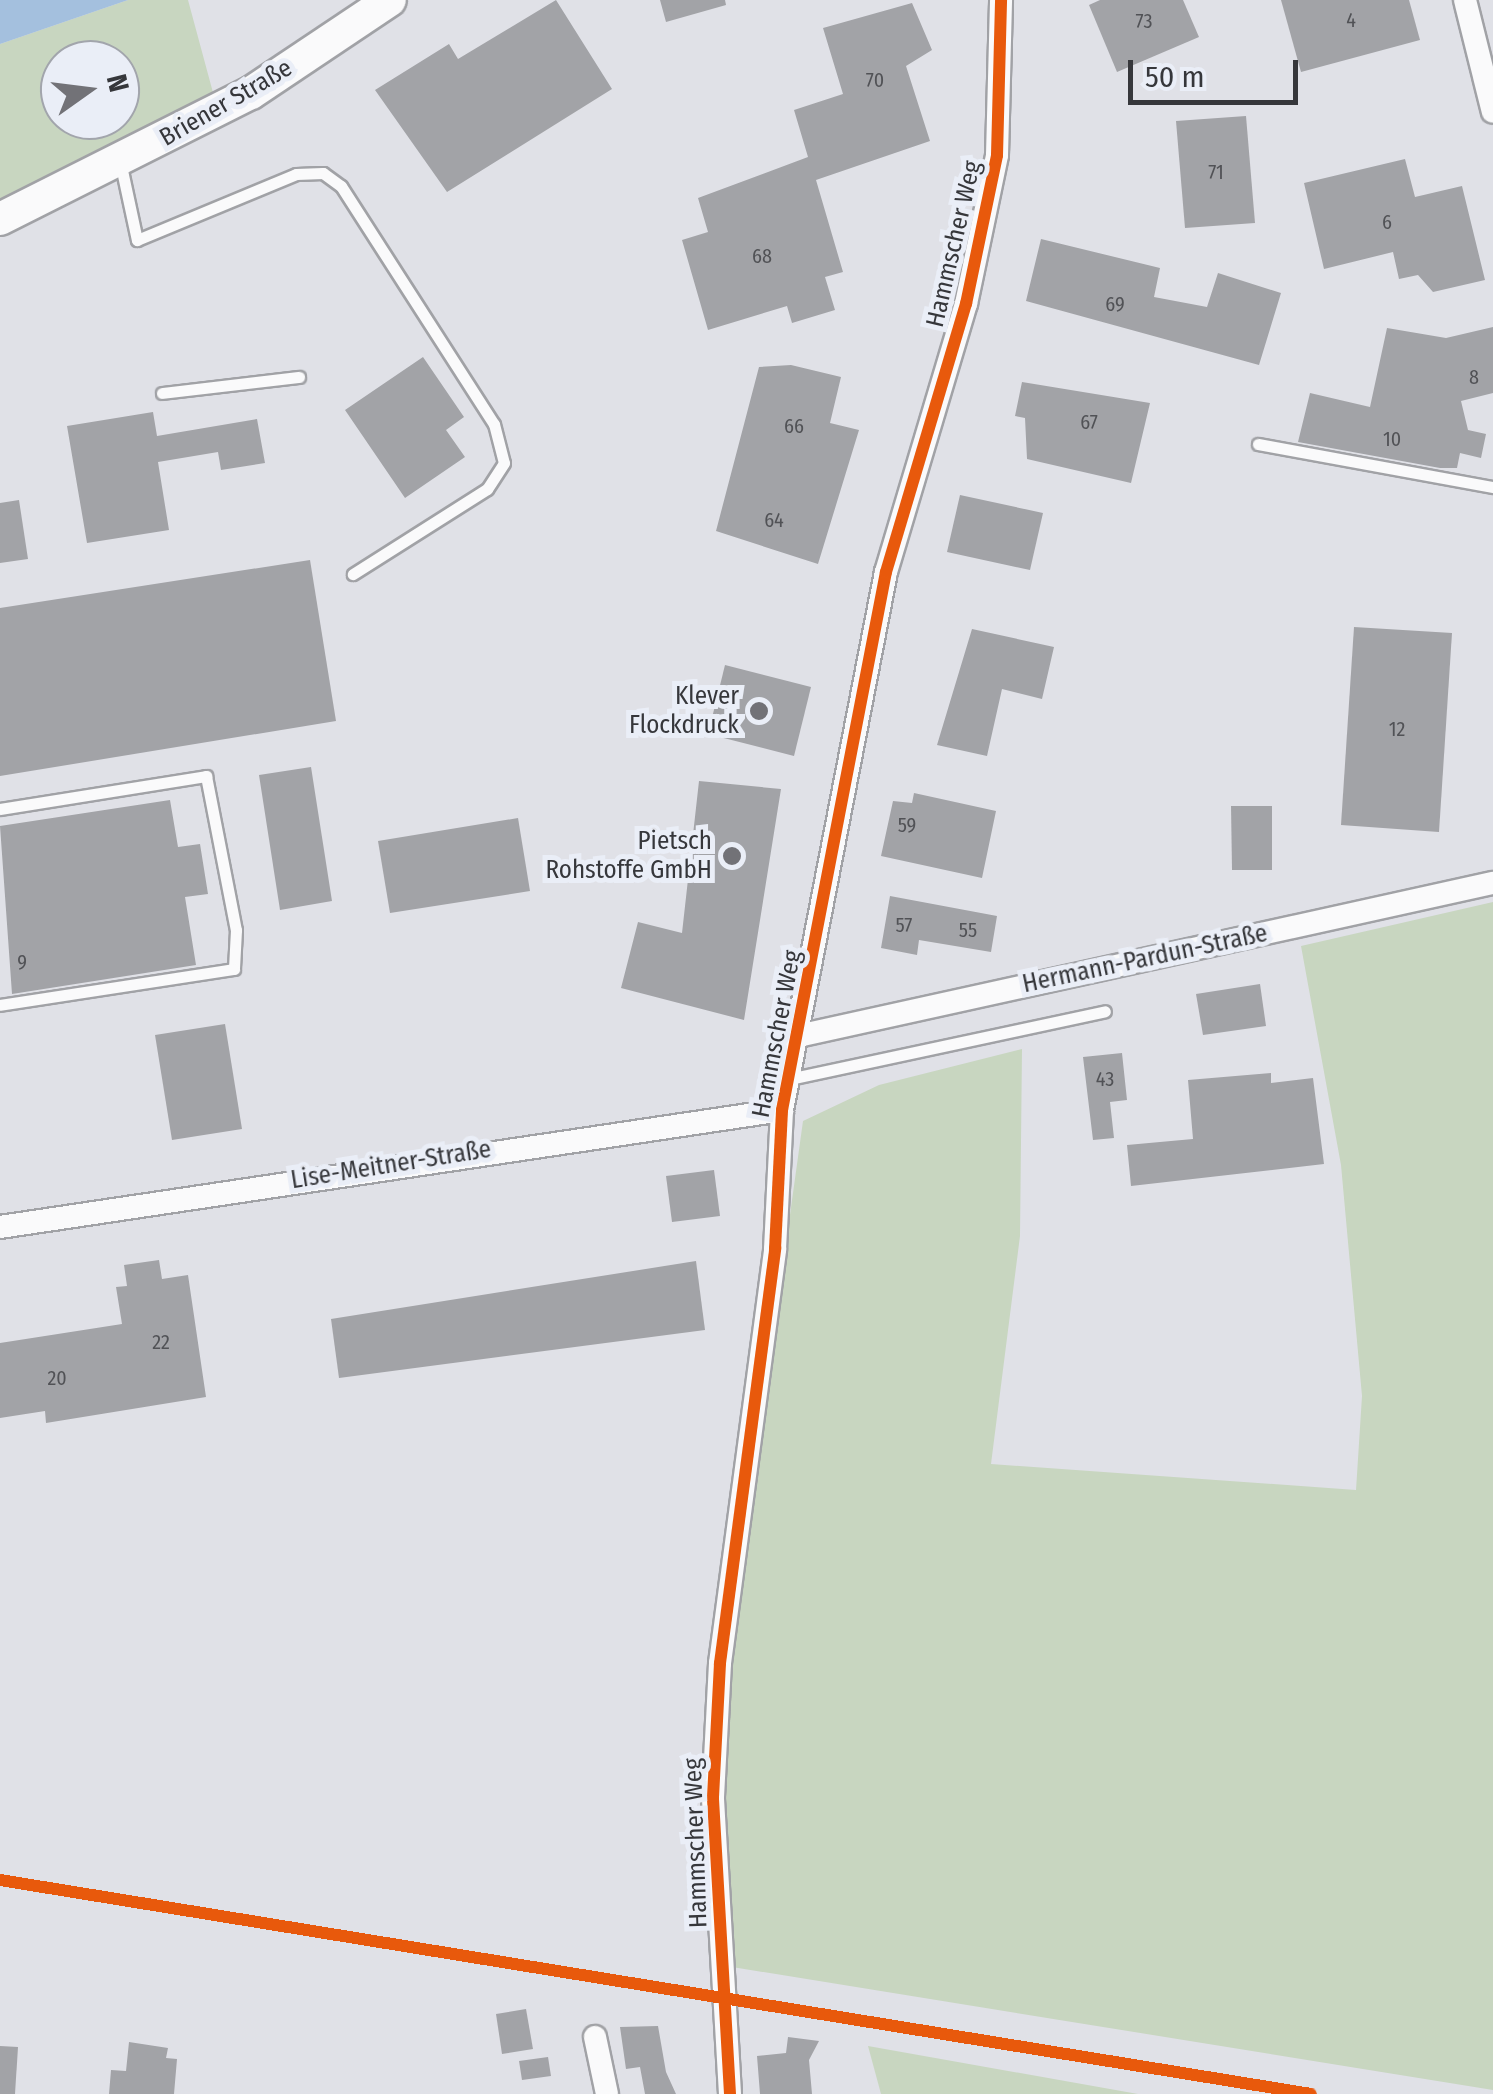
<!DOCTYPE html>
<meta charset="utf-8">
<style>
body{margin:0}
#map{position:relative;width:1493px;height:2094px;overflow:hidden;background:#e0e1e7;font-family:"Fira Sans Condensed",sans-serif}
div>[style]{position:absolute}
.green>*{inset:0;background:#c8d6c0}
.water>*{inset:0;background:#a4c0de}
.building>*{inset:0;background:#a2a3a7}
.roads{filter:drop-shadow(2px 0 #a1a2a6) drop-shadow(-2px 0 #a1a2a6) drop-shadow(0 2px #a1a2a6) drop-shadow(0 -2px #a1a2a6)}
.lane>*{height:11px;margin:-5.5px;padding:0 5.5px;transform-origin:5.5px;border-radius:5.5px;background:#fafafb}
.street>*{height:22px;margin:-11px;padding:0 11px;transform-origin:11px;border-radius:11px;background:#fafafb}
.secondary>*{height:32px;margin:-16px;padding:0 16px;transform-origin:16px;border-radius:16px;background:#fafafb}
.cycleway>*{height:12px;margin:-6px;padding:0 6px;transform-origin:6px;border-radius:6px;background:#e8590c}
.dots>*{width:28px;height:28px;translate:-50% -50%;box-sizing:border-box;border:5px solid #eaeef7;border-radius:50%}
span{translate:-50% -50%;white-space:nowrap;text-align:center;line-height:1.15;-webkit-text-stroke:10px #eaeef7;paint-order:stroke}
.number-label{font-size:20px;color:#515256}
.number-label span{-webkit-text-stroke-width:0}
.street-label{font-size:25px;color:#36373b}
.poi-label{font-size:25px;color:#36373b}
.right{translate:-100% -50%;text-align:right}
.north{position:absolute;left:40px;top:40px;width:100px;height:100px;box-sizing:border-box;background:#eaeef7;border:2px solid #a2a5ac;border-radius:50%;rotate:76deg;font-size:28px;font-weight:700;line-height:40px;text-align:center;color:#36373b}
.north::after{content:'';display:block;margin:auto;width:35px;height:45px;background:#727277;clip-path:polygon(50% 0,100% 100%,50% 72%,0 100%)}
.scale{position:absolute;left:1128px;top:60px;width:170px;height:45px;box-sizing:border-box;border:5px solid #36373b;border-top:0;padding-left:12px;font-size:30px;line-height:35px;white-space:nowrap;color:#36373b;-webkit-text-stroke:8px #eaeef7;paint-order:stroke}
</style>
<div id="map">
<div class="green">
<div style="clip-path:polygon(evenodd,128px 0,188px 0,215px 100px,0 206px,0 44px,128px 0,60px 60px,120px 60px,120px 120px,60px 120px,60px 60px)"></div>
<div style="clip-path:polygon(1493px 902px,1493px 2090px,732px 1967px,721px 1818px,732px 1632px,803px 1121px,879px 1085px,1022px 1049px,1020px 1236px,991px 1464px,1356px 1490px,1362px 1396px,1341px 1165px,1301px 946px)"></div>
<div style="clip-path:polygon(868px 2046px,1138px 2094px,881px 2094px)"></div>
</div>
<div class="water">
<div style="clip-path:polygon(0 0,128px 0,0 44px)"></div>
</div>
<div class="building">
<div style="clip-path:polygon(556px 0,612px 89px,447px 192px,375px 90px,449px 44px,458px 59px)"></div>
<div style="clip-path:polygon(660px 0,725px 0,726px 5px,666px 22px)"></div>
<div style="clip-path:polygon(1100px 0,1183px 0,1199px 37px,1117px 72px,1089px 5px)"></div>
<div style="clip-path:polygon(1281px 0,1409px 0,1420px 40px,1301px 72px)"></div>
<div style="clip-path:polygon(912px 3px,932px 50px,906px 66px,930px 141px,816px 180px,843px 272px,825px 277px,835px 310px,792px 323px,787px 306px,708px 330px,682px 240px,708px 232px,698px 198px,808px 157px,794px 110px,843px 94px,823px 28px)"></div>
<div style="clip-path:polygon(1246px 116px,1255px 223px,1185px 228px,1176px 121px)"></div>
<div style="clip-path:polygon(1405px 159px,1415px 197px,1462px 186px,1485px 280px,1433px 292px,1418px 275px,1399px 279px,1393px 252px,1324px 269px,1304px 183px)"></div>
<div style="clip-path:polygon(1041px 239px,1160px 268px,1154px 297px,1207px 307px,1218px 273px,1281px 293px,1259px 365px,1026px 301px)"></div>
<div style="clip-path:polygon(1493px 327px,1493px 393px,1461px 401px,1468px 430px,1486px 434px,1481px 458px,1460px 453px,1457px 468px,1440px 468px,1298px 442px,1310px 393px,1370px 407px,1387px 328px,1446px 338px)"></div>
<div style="clip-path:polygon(423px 357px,464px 417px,446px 430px,465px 457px,405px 498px,345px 410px)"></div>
<div style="clip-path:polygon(791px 365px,841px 377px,830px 423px,859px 430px,818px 564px,716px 531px,759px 367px)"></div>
<div style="clip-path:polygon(1022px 382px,1150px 403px,1131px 483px,1027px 459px,1025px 418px,1015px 416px)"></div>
<div style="clip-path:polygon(153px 412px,157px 436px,257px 419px,265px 463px,221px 470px,218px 452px,158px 462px,169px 530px,87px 543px,67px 426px)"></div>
<div style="clip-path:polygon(960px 495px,1043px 513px,1030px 570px,947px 552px)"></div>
<div style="clip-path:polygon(19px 500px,28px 559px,0 563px,0 503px)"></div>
<div style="clip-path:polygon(310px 560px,336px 721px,0 776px,0 608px)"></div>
<div style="clip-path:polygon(1354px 627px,1452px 633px,1439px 832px,1341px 825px)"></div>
<div style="clip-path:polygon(972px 629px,1054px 647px,1042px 699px,1002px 689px,987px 756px,937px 745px)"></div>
<div style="clip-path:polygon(725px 665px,811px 687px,794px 756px,708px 734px)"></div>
<div style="clip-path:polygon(311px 767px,332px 901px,280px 910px,259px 775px)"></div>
<div style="clip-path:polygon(699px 781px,781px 789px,744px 1020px,621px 988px,638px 922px,682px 933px)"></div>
<div style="clip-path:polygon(914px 793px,996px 811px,982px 878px,881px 856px,893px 801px,912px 803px)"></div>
<div style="clip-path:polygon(170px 800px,178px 847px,200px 844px,208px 894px,185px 897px,196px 965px,12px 994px,0 826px)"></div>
<div style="clip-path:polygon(1231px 806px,1272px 806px,1272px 870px,1232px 870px)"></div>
<div style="clip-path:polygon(518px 818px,530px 891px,390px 913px,378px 841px)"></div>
<div style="clip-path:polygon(890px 896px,997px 916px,991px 952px,919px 940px,917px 955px,881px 948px)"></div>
<div style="clip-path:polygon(1260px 984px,1266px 1026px,1203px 1035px,1196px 994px)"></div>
<div style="clip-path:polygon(225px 1024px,242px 1129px,172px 1140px,155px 1035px)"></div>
<div style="clip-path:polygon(1122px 1053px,1127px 1100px,1110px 1102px,1114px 1138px,1093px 1140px,1083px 1057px)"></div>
<div style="clip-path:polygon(1271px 1073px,1271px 1083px,1313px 1078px,1324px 1164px,1131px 1186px,1127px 1145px,1193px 1139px,1188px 1080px)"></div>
<div style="clip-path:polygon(714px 1170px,720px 1216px,672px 1222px,666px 1176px)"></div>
<div style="clip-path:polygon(159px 1260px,162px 1279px,188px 1275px,206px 1397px,46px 1423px,45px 1411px,0 1418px,0 1343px,122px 1324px,116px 1287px,127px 1286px,124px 1265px)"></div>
<div style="clip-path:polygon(696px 1261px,705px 1330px,339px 1378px,331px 1319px)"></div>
<div style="clip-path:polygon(526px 2009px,533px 2049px,502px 2054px,496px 2014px)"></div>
<div style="clip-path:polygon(658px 2026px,666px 2072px,676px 2094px,645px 2094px,640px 2067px,626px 2069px,620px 2027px)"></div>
<div style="clip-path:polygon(788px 2037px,819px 2041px,809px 2060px,812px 2094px,760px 2094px,757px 2056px,786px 2053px)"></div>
<div style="clip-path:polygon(129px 2042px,168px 2048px,166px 2058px,177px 2059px,174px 2094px,109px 2094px,111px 2070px,126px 2071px)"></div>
<div style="clip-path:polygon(0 2046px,18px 2047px,15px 2094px,0 2094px)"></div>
<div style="clip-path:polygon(548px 2057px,551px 2076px,522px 2080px,519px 2061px)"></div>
</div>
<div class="roads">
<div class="lane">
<div style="left:120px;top:161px;width:81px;rotate:77.9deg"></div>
<div style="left:137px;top:240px;width:172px;rotate:-22.5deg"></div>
<div style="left:296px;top:174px;width:27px;rotate:-2deg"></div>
<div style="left:323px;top:173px;width:22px;rotate:36deg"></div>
<div style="left:341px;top:186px;width:283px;rotate:57.3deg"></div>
<div style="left:494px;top:424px;width:40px;rotate:75.6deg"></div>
<div style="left:504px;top:463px;width:31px;rotate:123deg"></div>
<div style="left:487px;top:489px;width:159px;rotate:147.6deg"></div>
<div style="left:162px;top:393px;width:138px;rotate:-6.7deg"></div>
<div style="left:1258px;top:444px;width:239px;rotate:10.4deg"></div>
<div style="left:0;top:809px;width:209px;rotate:-9.1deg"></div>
<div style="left:206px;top:776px;width:157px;rotate:79deg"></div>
<div style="left:236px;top:930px;width:39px;rotate:93deg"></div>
<div style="left:234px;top:969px;width:237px;rotate:171.3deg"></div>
<div style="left:789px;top:1079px;width:323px;rotate:-12.1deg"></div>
</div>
<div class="street">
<div style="left:1465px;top:0;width:115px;rotate:76deg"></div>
<div style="left:798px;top:1036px;width:712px;rotate:-12.42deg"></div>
<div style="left:0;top:1227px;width:791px;rotate:-8.51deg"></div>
<div style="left:595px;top:2037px;width:58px;rotate:78.1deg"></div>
<div style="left:730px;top:2094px;width:297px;rotate:-93.3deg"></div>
<div style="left:713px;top:1797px;width:134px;rotate:-87deg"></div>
<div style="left:720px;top:1663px;width:418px;rotate:-82.4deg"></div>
<div style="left:775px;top:1249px;width:139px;rotate:-87.1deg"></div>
<div style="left:782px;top:1110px;width:548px;rotate:-79.06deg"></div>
<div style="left:886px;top:572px;width:280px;rotate:-73.4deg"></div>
<div style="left:966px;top:304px;width:152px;rotate:-78.2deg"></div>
<div style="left:997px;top:155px;width:155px;rotate:-88.5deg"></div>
</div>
<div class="secondary">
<div style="left:0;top:219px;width:281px;rotate:-26.7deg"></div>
<div style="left:251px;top:93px;width:167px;rotate:-33.8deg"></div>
</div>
</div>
<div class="cycleway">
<div style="left:0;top:1880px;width:1328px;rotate:9.27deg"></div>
<div style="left:730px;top:2094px;width:297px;rotate:-93.3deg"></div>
<div style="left:713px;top:1797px;width:134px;rotate:-87deg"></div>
<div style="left:720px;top:1663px;width:418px;rotate:-82.4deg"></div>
<div style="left:775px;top:1249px;width:139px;rotate:-87.1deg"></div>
<div style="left:782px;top:1110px;width:548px;rotate:-79.06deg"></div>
<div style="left:886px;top:572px;width:280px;rotate:-73.4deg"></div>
<div style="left:966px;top:304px;width:152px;rotate:-78.2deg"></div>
<div style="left:997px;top:155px;width:155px;rotate:-88.5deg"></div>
</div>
<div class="dots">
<div style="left:759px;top:711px;background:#727277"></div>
<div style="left:732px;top:856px;background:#727277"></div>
</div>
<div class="number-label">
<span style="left:1351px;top:20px">4</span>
<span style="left:1144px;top:21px">73</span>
<span style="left:875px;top:80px">70</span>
<span style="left:1216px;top:172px">71</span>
<span style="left:1387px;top:222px">6</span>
<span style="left:762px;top:256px">68</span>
<span style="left:1115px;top:304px">69</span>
<span style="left:1474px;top:377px">8</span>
<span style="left:1089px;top:422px">67</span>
<span style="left:794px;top:426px">66</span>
<span style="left:1392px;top:439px">10</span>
<span style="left:774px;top:520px">64</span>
<span style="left:1397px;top:729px">12</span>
<span style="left:907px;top:825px">59</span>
<span style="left:904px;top:925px">57</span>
<span style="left:968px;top:930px">55</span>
<span style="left:22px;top:962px">9</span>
<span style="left:1105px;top:1079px">43</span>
<span style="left:161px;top:1342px">22</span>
<span style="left:57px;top:1378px">20</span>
</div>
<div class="street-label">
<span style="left:226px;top:103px;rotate:-30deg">Briener Straße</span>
<span style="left:954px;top:244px;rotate:-77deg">Hammscher Weg</span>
<span style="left:1145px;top:959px;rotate:-12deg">Hermann-Pardun-Straße</span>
<span style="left:777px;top:1034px;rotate:-79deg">Hammscher Weg</span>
<span style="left:391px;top:1165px;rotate:-9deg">Lise-Meitner-Straße</span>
<span style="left:696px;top:1843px;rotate:-92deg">Hammscher Weg</span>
</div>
<div class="poi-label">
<span class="right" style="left:739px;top:711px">Klever<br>Flockdruck</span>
<span class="right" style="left:712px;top:856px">Pietsch<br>Rohstoffe GmbH</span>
</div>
<div class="north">N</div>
<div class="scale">50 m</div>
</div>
